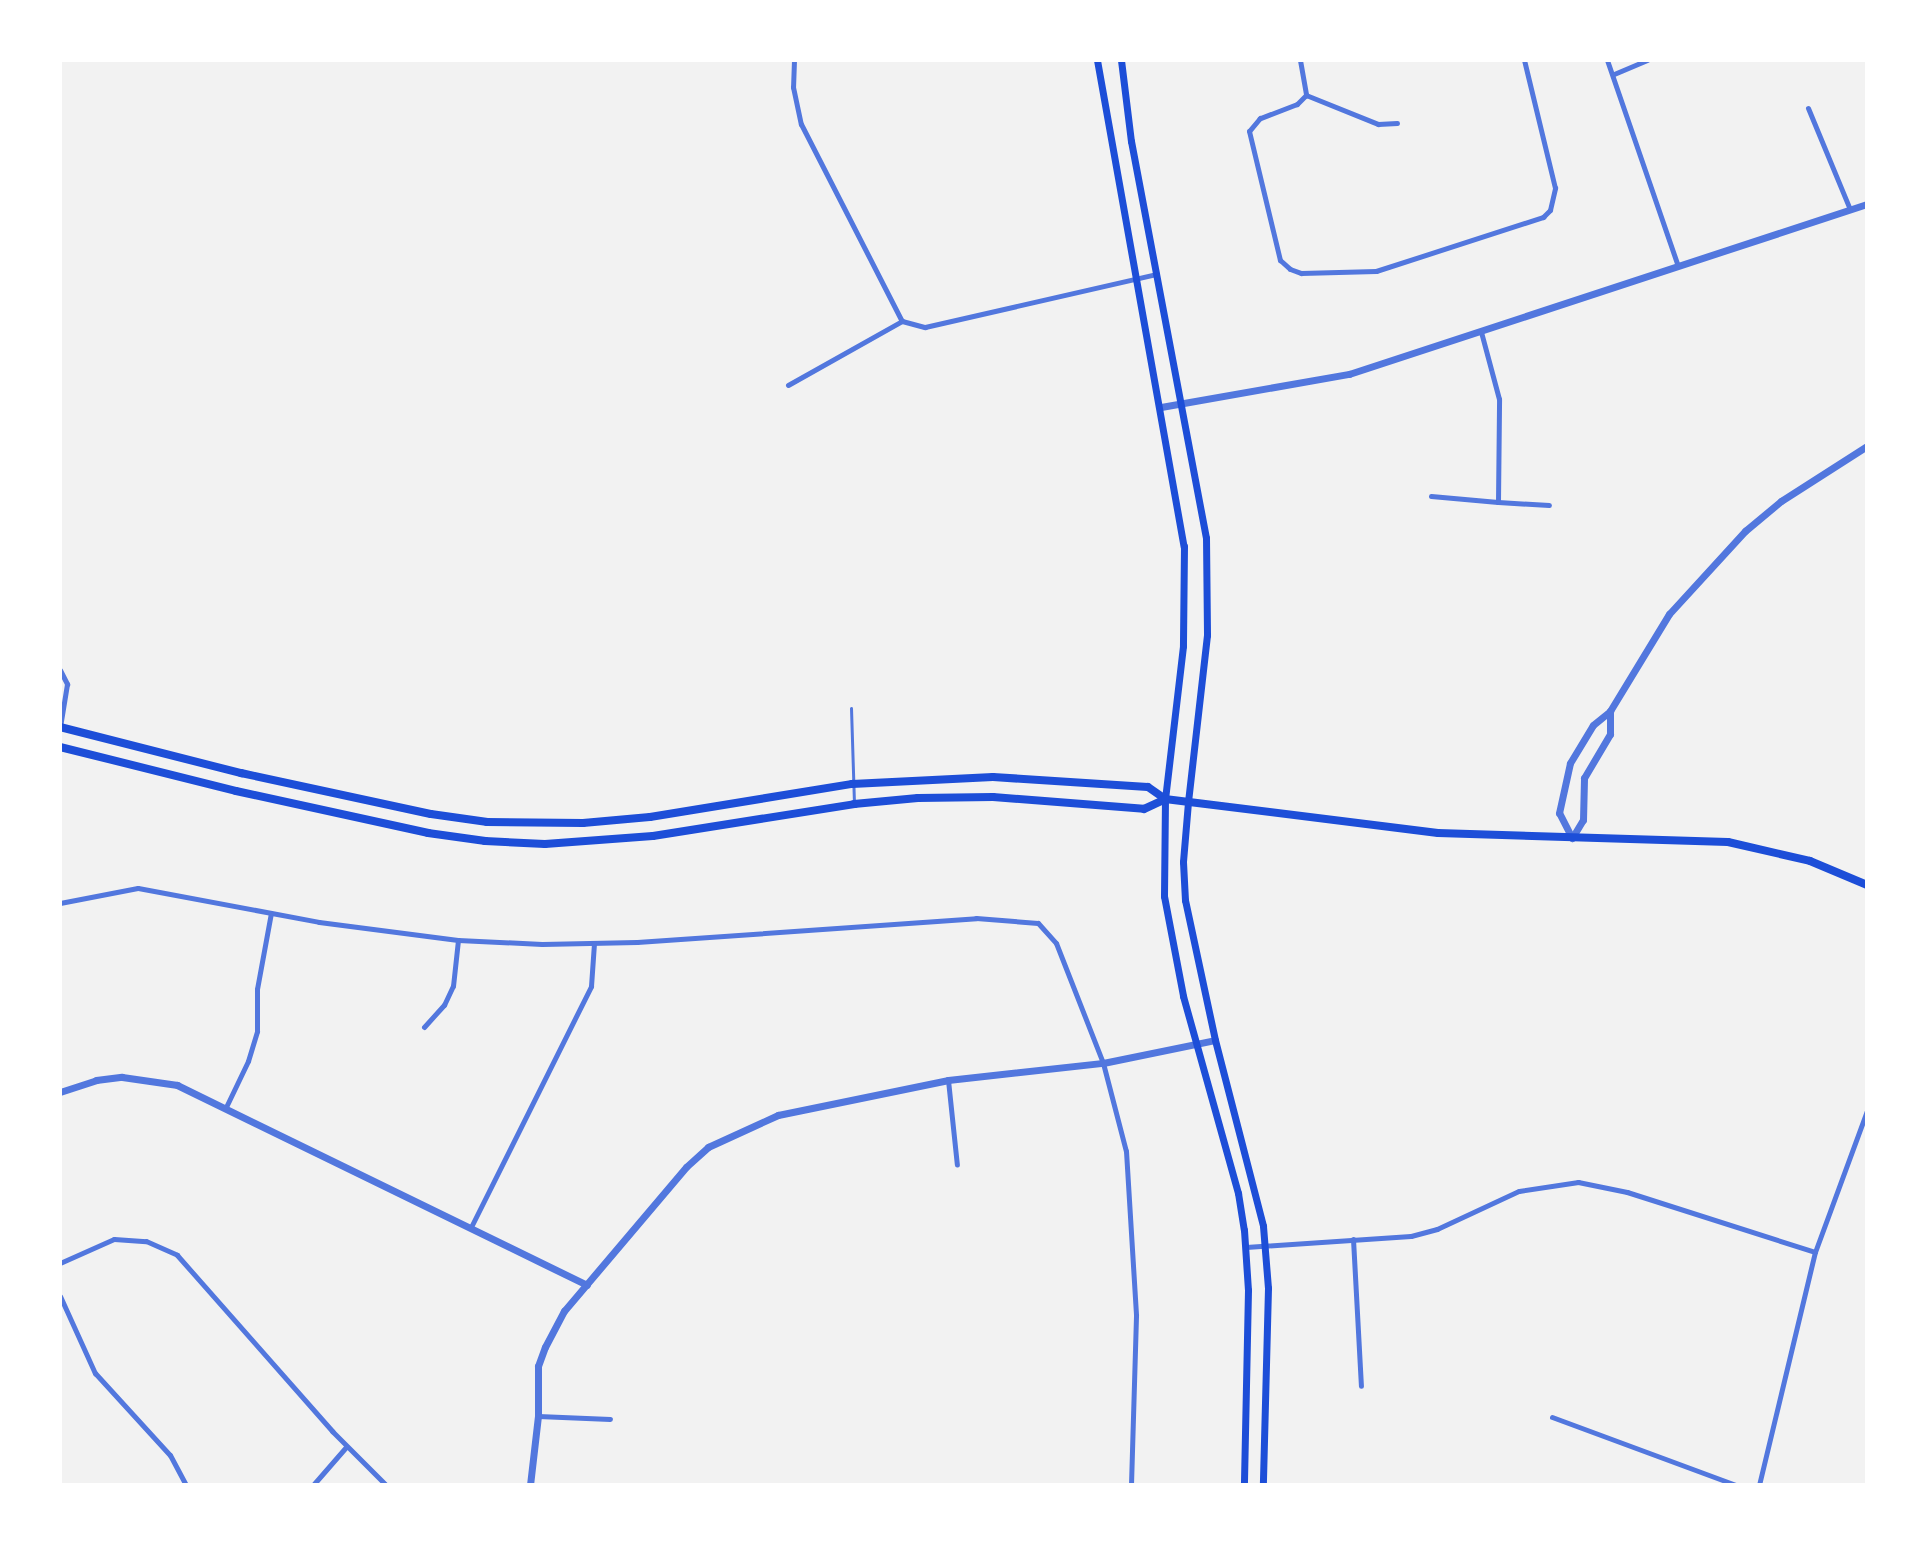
<!DOCTYPE html>
<style>
body{margin:0}
#map{position:relative;width:1927px;height:1545px;overflow:hidden;background:#f2f2f2;font-family:"Zilla Slab",serif}
div>[style]{position:absolute}
.service>*{height:3px;margin:-1.5px;padding:0 1.5px;transform-origin:1.5px;border-radius:1.5px;background:#5277de}
.minor>*{height:5px;margin:-2.5px;padding:0 2.5px;transform-origin:2.5px;border-radius:2.5px;background:#5277de}
.tertiary>*{height:7px;margin:-3.5px;padding:0 3.5px;transform-origin:3.5px;border-radius:3.5px;background:#5277de}
.secondary>*{height:7px;margin:-3.5px;padding:0 3.5px;transform-origin:3.5px;border-radius:3.5px;background:#1d4ed8}
.primary>*{height:8px;margin:-4px;padding:0 4px;transform-origin:4px;border-radius:4px;background:#1d4ed8}
span{translate:-50% -50%;white-space:nowrap;text-align:center;line-height:1.15;-webkit-text-stroke:8px #fff;paint-order:stroke}
.frame{position:absolute;inset:0;border:62px solid #fff;pointer-events:none}
</style>
<div id="map">
<div class="service">
<div style="left:851px;top:708px;width:96px;rotate:88.2deg"></div>
</div>
<div class="minor">
<div style="left:794px;top:60px;width:27px;rotate:92deg"></div>
<div style="left:793px;top:87px;width:38px;rotate:78deg"></div>
<div style="left:801px;top:124px;width:221px;rotate:62.9deg"></div>
<div style="left:1300px;top:60px;width:36px;rotate:80deg"></div>
<div style="left:1607px;top:60px;width:218px;rotate:71deg"></div>
<div style="left:1614px;top:74px;width:36px;rotate:-23deg"></div>
<div style="left:1306px;top:95px;width:13px;rotate:135deg"></div>
<div style="left:1297px;top:104px;width:40px;rotate:159deg"></div>
<div style="left:1260px;top:118px;width:17px;rotate:130deg"></div>
<div style="left:1249px;top:131px;width:133px;rotate:76.5deg"></div>
<div style="left:1280px;top:260px;width:13px;rotate:42deg"></div>
<div style="left:1290px;top:269px;width:12px;rotate:20deg"></div>
<div style="left:1301px;top:273px;width:75px;rotate:-1.5deg"></div>
<div style="left:1376px;top:271px;width:176px;rotate:-17.9deg"></div>
<div style="left:1543px;top:217px;width:10px;rotate:-45deg"></div>
<div style="left:1550px;top:210px;width:23px;rotate:-77deg"></div>
<div style="left:1555px;top:188px;width:132px;rotate:-103.6deg"></div>
<div style="left:1306px;top:95px;width:78px;rotate:21.9deg"></div>
<div style="left:1378px;top:124px;width:19px;rotate:-3deg"></div>
<div style="left:1808px;top:108px;width:107px;rotate:67.5deg"></div>
<div style="left:902px;top:321px;width:24px;rotate:15deg"></div>
<div style="left:925px;top:327px;width:238px;rotate:-12.9deg"></div>
<div style="left:788px;top:385px;width:131px;rotate:-29.3deg"></div>
<div style="left:1431px;top:496px;width:67px;rotate:5.1deg"></div>
<div style="left:1498px;top:502px;width:103px;rotate:-89.4deg"></div>
<div style="left:1499px;top:399px;width:69px;rotate:-105deg"></div>
<div style="left:1498px;top:502px;width:51px;rotate:3.4deg"></div>
<div style="left:60px;top:670px;width:16px;rotate:63deg"></div>
<div style="left:67px;top:684px;width:44px;rotate:99.2deg"></div>
<div style="left:60px;top:903px;width:79px;rotate:-10.9deg"></div>
<div style="left:138px;top:888px;width:184px;rotate:10.6deg"></div>
<div style="left:319px;top:922px;width:140px;rotate:7.4deg"></div>
<div style="left:458px;top:940px;width:84px;rotate:2.7deg"></div>
<div style="left:542px;top:944px;width:95px;rotate:-1.2deg"></div>
<div style="left:637px;top:942px;width:340px;rotate:-4deg"></div>
<div style="left:976px;top:918px;width:62px;rotate:4.6deg"></div>
<div style="left:1038px;top:923px;width:27px;rotate:48deg"></div>
<div style="left:1056px;top:943px;width:129px;rotate:68.6deg"></div>
<div style="left:1103px;top:1063px;width:91px;rotate:75.4deg"></div>
<div style="left:1126px;top:1151px;width:165px;rotate:86.5deg"></div>
<div style="left:1136px;top:1316px;width:169px;rotate:91.7deg"></div>
<div style="left:424px;top:1027px;width:30px;rotate:-48deg"></div>
<div style="left:444px;top:1005px;width:21px;rotate:-65deg"></div>
<div style="left:453px;top:986px;width:46px;rotate:-83.8deg"></div>
<div style="left:948px;top:1080px;width:85px;rotate:84deg"></div>
<div style="left:226px;top:1107px;width:51px;rotate:-64.4deg"></div>
<div style="left:248px;top:1061px;width:31px;rotate:-73deg"></div>
<div style="left:257px;top:1031px;width:42px;rotate:-90deg"></div>
<div style="left:257px;top:989px;width:77px;rotate:-79.6deg"></div>
<div style="left:471px;top:1227px;width:269px;rotate:-63.5deg"></div>
<div style="left:591px;top:986px;width:43px;rotate:-86deg"></div>
<div style="left:1353px;top:1239px;width:147px;rotate:86.9deg"></div>
<div style="left:1246px;top:1247px;width:165px;rotate:-3.8deg"></div>
<div style="left:1411px;top:1236px;width:27px;rotate:-15deg"></div>
<div style="left:1437px;top:1229px;width:90px;rotate:-24.9deg"></div>
<div style="left:1519px;top:1191px;width:60px;rotate:-8.7deg"></div>
<div style="left:1578px;top:1182px;width:50px;rotate:11.5deg"></div>
<div style="left:1627px;top:1192px;width:197px;rotate:17.7deg"></div>
<div style="left:60px;top:1263px;width:59px;rotate:-24deg"></div>
<div style="left:114px;top:1239px;width:32px;rotate:4deg"></div>
<div style="left:146px;top:1241px;width:34px;rotate:24deg"></div>
<div style="left:177px;top:1255px;width:235px;rotate:48.6deg"></div>
<div style="left:332px;top:1431px;width:76px;rotate:45deg"></div>
<div style="left:60px;top:1296px;width:85px;rotate:65.6deg"></div>
<div style="left:95px;top:1373px;width:111px;rotate:47.6deg"></div>
<div style="left:170px;top:1455px;width:34px;rotate:62deg"></div>
<div style="left:538px;top:1416px;width:72px;rotate:2.4deg"></div>
<div style="left:1552px;top:1417px;width:196px;rotate:20.3deg"></div>
<div style="left:313px;top:1485px;width:50px;rotate:-49deg"></div>
<div style="left:1759px;top:1485px;width:240px;rotate:-76.5deg"></div>
<div style="left:1815px;top:1252px;width:150px;rotate:-69.8deg"></div>
</div>
<div class="tertiary">
<div style="left:1161px;top:407px;width:191px;rotate:-10deg"></div>
<div style="left:1349px;top:374px;width:545px;rotate:-18.17deg"></div>
<div style="left:1572px;top:838px;width:28px;rotate:-117deg"></div>
<div style="left:1559px;top:813px;width:51px;rotate:-77.6deg"></div>
<div style="left:1570px;top:763px;width:44px;rotate:-58.8deg"></div>
<div style="left:1593px;top:725px;width:22px;rotate:-39deg"></div>
<div style="left:1610px;top:711px;width:114px;rotate:-58.7deg"></div>
<div style="left:1669px;top:614px;width:113px;rotate:-47.5deg"></div>
<div style="left:1745px;top:531px;width:47px;rotate:-39.8deg"></div>
<div style="left:1781px;top:501px;width:102px;rotate:-32.6deg"></div>
<div style="left:1572px;top:838px;width:21px;rotate:-59deg"></div>
<div style="left:1583px;top:820px;width:42px;rotate:-88.6deg"></div>
<div style="left:1584px;top:778px;width:51px;rotate:-59.4deg"></div>
<div style="left:1610px;top:734px;width:23px;rotate:-90deg"></div>
<div style="left:60px;top:1092px;width:38px;rotate:-18deg"></div>
<div style="left:96px;top:1080px;width:26px;rotate:-7deg"></div>
<div style="left:122px;top:1077px;width:56px;rotate:8.3deg"></div>
<div style="left:177px;top:1085px;width:456px;rotate:26deg"></div>
<div style="left:530px;top:1485px;width:69px;rotate:-83.4deg"></div>
<div style="left:538px;top:1416px;width:50px;rotate:-90deg"></div>
<div style="left:538px;top:1366px;width:20px;rotate:-70deg"></div>
<div style="left:545px;top:1347px;width:41px;rotate:-62.2deg"></div>
<div style="left:564px;top:1311px;width:189px;rotate:-49.7deg"></div>
<div style="left:686px;top:1167px;width:30px;rotate:-42deg"></div>
<div style="left:708px;top:1147px;width:77px;rotate:-24.6deg"></div>
<div style="left:778px;top:1115px;width:174px;rotate:-11.6deg"></div>
<div style="left:948px;top:1080px;width:156px;rotate:-6.3deg"></div>
<div style="left:1103px;top:1063px;width:114px;rotate:-11.6deg"></div>
</div>
<div class="secondary">
<div style="left:1097px;top:60px;width:494px;rotate:79.9deg"></div>
<div style="left:1184px;top:546px;width:100px;rotate:90.6deg"></div>
<div style="left:1183px;top:646px;width:154px;rotate:96.7deg"></div>
<div style="left:1165px;top:799px;width:97px;rotate:90.6deg"></div>
<div style="left:1164px;top:896px;width:102px;rotate:79.2deg"></div>
<div style="left:1183px;top:996px;width:205px;rotate:74.4deg"></div>
<div style="left:1238px;top:1193px;width:37px;rotate:81deg"></div>
<div style="left:1244px;top:1230px;width:60px;rotate:86.2deg"></div>
<div style="left:1248px;top:1290px;width:195px;rotate:91.2deg"></div>
<div style="left:1121px;top:60px;width:82px;rotate:83deg"></div>
<div style="left:1131px;top:141px;width:404px;rotate:79.3deg"></div>
<div style="left:1206px;top:538px;width:97px;rotate:89.4deg"></div>
<div style="left:1207px;top:635px;width:168px;rotate:96.5deg"></div>
<div style="left:1188px;top:802px;width:60px;rotate:94.8deg"></div>
<div style="left:1183px;top:862px;width:38px;rotate:87deg"></div>
<div style="left:1185px;top:900px;width:143px;rotate:77.9deg"></div>
<div style="left:1215px;top:1040px;width:192px;rotate:75.5deg"></div>
<div style="left:1263px;top:1226px;width:62px;rotate:85.4deg"></div>
<div style="left:1268px;top:1288px;width:197px;rotate:91.5deg"></div>
</div>
<div class="primary">
<div style="left:60px;top:727px;width:187px;rotate:14.3deg"></div>
<div style="left:241px;top:773px;width:194px;rotate:12.2deg"></div>
<div style="left:431px;top:814px;width:57px;rotate:8.1deg"></div>
<div style="left:487px;top:822px;width:96px;rotate:0.6deg"></div>
<div style="left:583px;top:823px;width:67px;rotate:-5.1deg"></div>
<div style="left:650px;top:817px;width:205px;rotate:-9.3deg"></div>
<div style="left:852px;top:784px;width:141px;rotate:-2.8deg"></div>
<div style="left:993px;top:777px;width:155px;rotate:3.7deg"></div>
<div style="left:1148px;top:787px;width:21px;rotate:35deg"></div>
<div style="left:1165px;top:799px;width:275px;rotate:7.1deg"></div>
<div style="left:1438px;top:833px;width:290px;rotate:1.8deg"></div>
<div style="left:1728px;top:842px;width:84px;rotate:13deg"></div>
<div style="left:1810px;top:861px;width:62px;rotate:22.8deg"></div>
<div style="left:60px;top:747px;width:181px;rotate:14deg"></div>
<div style="left:236px;top:791px;width:197px;rotate:12.3deg"></div>
<div style="left:428px;top:833px;width:58px;rotate:8deg"></div>
<div style="left:485px;top:841px;width:60px;rotate:2.9deg"></div>
<div style="left:545px;top:844px;width:108px;rotate:-4.2deg"></div>
<div style="left:653px;top:836px;width:204px;rotate:-9deg"></div>
<div style="left:854px;top:804px;width:64px;rotate:-5.4deg"></div>
<div style="left:918px;top:798px;width:75px;rotate:-0.8deg"></div>
<div style="left:993px;top:797px;width:151px;rotate:4.5deg"></div>
<div style="left:1144px;top:809px;width:23px;rotate:-25deg"></div>
</div>
<div class="frame"></div>
</div>
